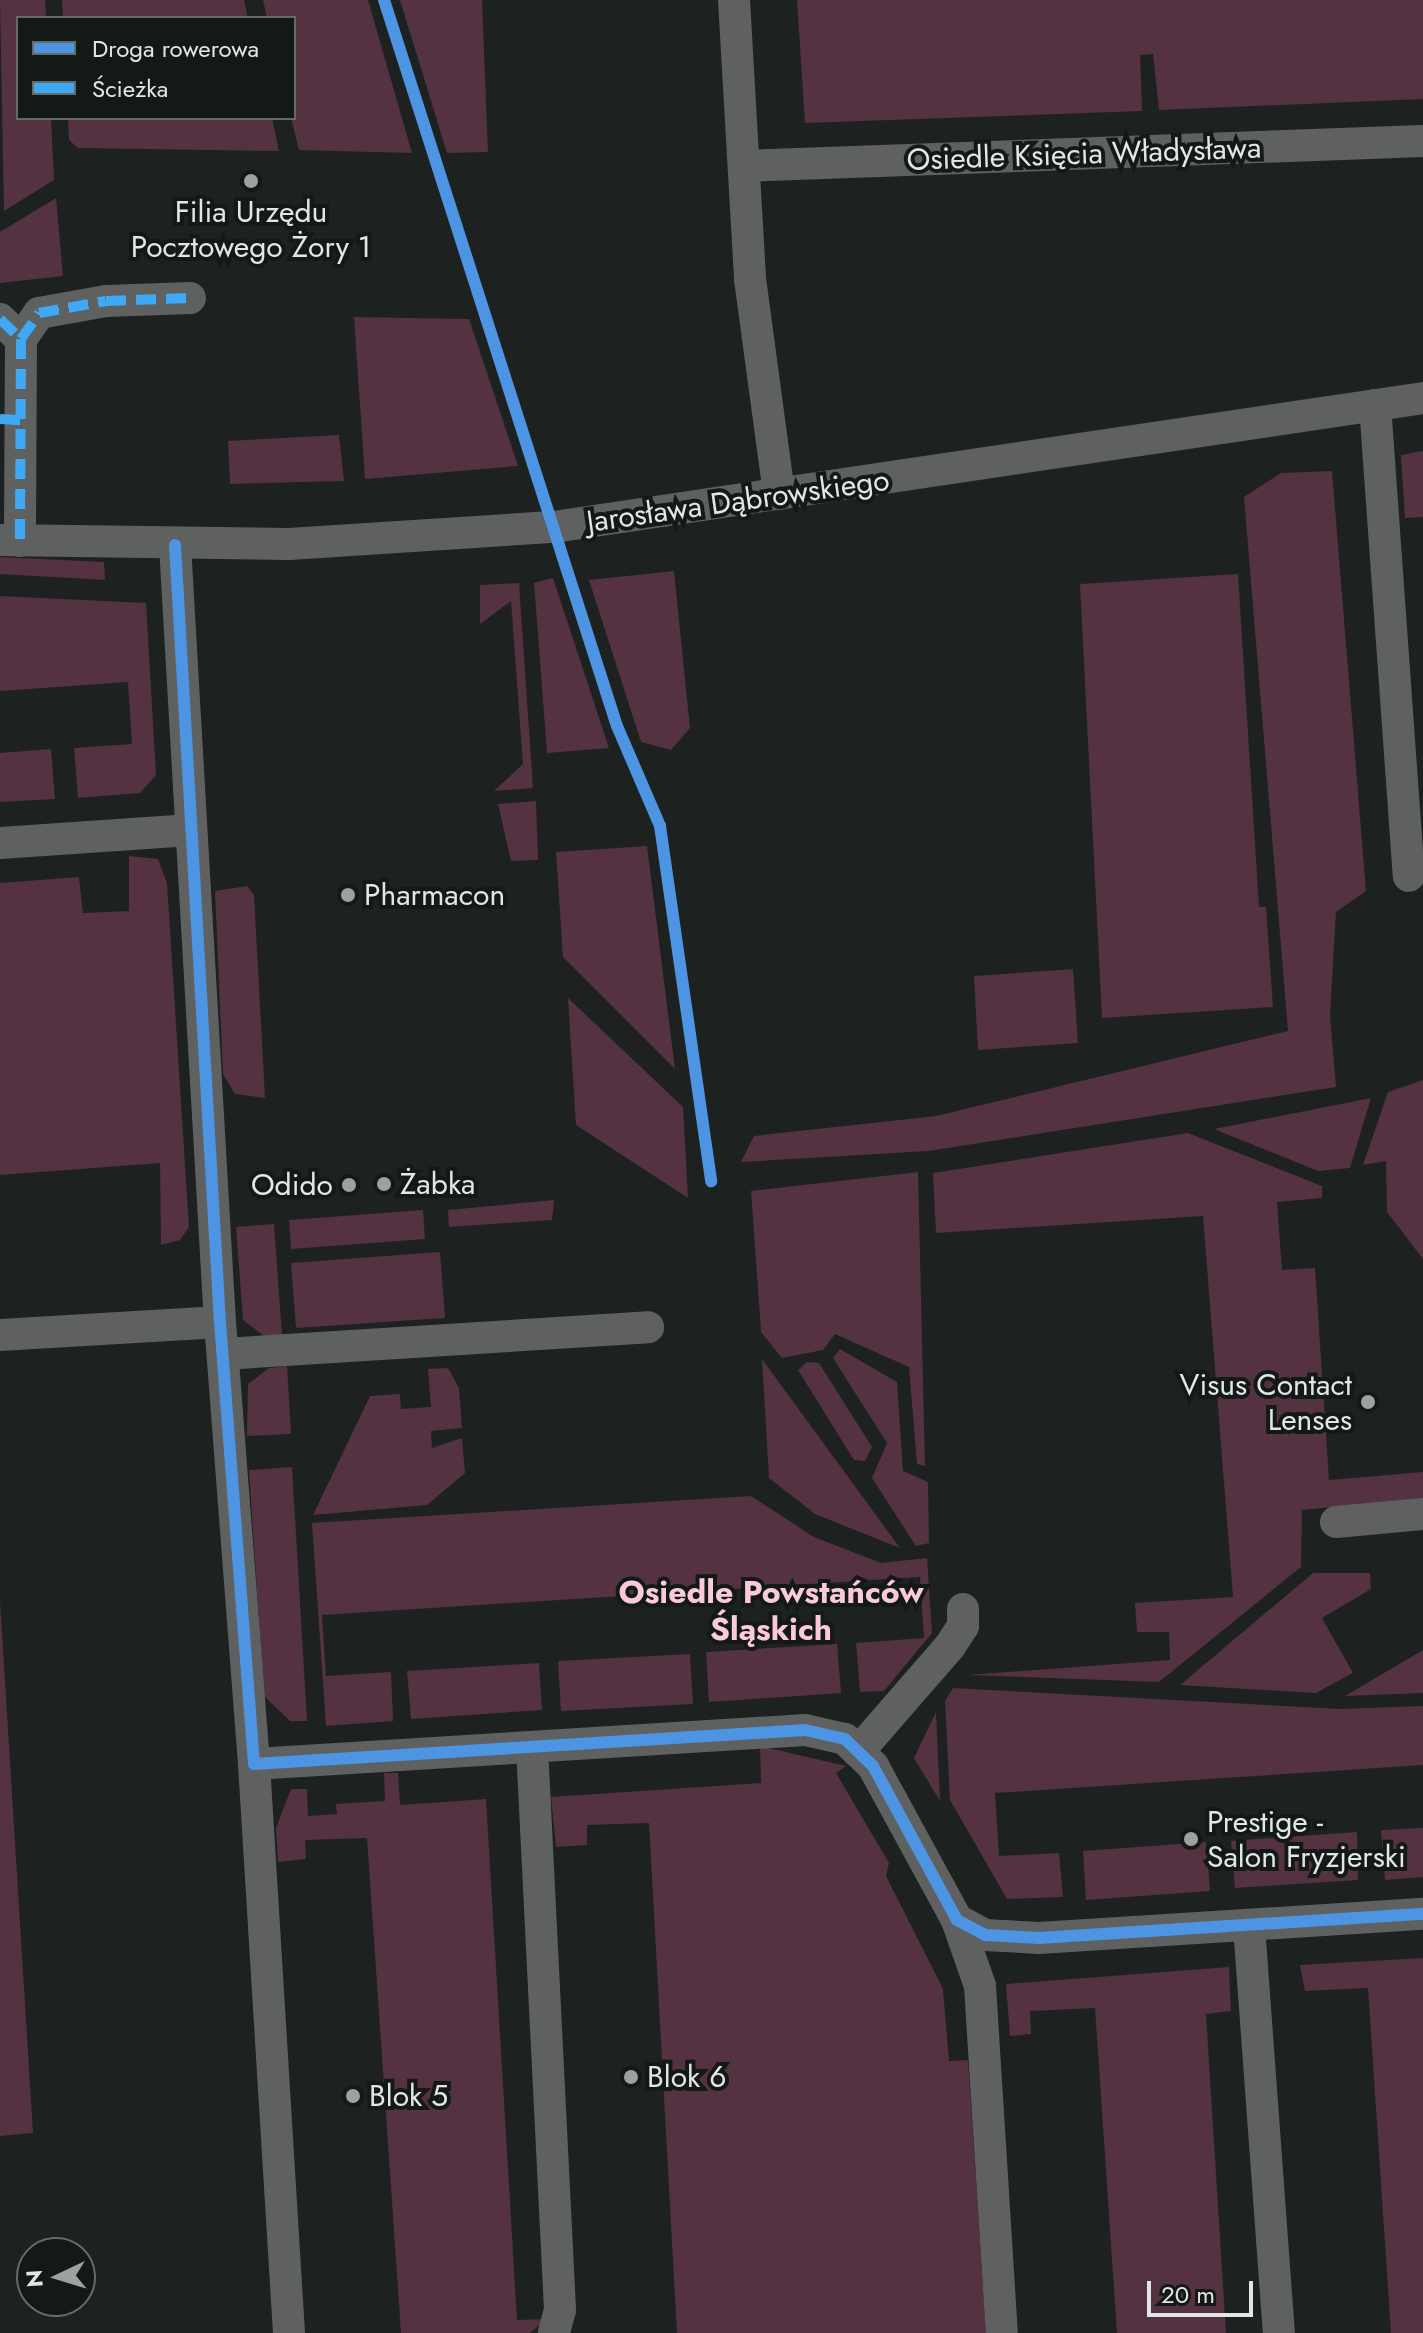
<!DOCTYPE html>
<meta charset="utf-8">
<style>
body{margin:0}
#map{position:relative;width:1423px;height:2333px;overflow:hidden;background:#1d211f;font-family:Jost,sans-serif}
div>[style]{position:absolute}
.green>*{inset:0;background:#543241}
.street>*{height:32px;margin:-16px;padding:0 16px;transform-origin:16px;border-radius:16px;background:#5e615f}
.quiet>*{height:10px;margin-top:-5px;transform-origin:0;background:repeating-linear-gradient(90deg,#3fa9f5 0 20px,transparent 0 30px)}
.cycleway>*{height:12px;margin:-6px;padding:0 6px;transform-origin:6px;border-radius:6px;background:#4d94e3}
.dots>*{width:22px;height:22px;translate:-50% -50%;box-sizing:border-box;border:4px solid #131916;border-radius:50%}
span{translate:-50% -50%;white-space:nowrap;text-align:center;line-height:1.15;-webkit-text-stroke:8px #131916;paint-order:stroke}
.street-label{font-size:30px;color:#e2e6e4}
.poi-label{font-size:30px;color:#e2e6e4}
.left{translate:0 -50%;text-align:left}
.right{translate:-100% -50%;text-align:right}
.neighbourhood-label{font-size:32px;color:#fac9dc;font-weight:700}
.legend{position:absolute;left:16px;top:16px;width:280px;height:104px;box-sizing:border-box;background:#131916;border:2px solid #666b68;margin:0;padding:10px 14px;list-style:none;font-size:24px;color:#e2e6e4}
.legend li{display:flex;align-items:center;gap:16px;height:40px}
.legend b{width:40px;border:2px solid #666b68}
.north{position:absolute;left:16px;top:2237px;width:80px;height:80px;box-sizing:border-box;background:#131916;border:2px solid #666b68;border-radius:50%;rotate:266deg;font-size:22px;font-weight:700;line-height:32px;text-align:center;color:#e2e6e4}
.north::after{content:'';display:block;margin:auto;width:28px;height:36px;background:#9da19f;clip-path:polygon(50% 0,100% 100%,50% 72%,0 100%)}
.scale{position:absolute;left:1147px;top:2281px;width:106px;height:36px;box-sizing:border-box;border:4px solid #e2e6e4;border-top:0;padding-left:10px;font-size:24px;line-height:28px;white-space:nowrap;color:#e2e6e4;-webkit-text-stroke:6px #131916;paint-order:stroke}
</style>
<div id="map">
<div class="green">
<div style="clip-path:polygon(0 0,45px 0,46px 18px,18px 18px,18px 118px,51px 118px,54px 180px,4px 211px)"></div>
<div style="clip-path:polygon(62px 0,244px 0,248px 18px,63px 18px)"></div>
<div style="clip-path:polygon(263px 0,368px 0,412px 153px,299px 150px,291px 118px,294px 18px,267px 18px)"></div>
<div style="clip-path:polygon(400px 0,482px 0,488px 152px,447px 153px)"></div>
<div style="clip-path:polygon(797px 0,1423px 0,1423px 99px,1159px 110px,1153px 54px,1140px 55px,1142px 111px,805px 123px)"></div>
<div style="clip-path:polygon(68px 118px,272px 118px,279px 151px,78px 148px,69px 140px)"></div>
<div style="clip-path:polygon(56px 198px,63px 276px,0 283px,0 232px)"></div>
<div style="clip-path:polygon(354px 317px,469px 319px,518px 466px,365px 479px)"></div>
<div style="clip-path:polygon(339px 435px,344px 481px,230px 484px,228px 441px)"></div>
<div style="clip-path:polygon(1423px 451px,1423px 517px,1405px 518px,1401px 455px)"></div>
<div style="clip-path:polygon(1332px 471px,1366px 891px,1336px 912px,1330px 1015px,1336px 1087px,928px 1151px,741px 1162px,754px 1136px,936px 1116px,1288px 1031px,1244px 497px,1281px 473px)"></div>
<div style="clip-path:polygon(0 557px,104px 562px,105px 580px,0 574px)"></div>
<div style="clip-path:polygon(674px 571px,690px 728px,671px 750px,641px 742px,589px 580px)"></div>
<div style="clip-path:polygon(1238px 574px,1259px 907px,1266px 907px,1273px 1007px,1102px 1018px,1080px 584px)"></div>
<div style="clip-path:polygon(553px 578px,609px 748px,547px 753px,534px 583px)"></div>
<div style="clip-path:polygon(519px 583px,533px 788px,494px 791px,523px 764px,511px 601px,480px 624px,480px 585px)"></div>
<div style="clip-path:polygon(0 596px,146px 603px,156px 775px,140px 793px,78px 798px,74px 748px,132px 744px,128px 682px,0 691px)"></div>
<div style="clip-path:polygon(51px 749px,55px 799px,0 802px,0 753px)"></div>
<div style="clip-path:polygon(536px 801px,538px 860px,511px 861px,498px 804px)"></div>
<div style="clip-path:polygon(647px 846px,675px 1069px,563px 957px,556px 852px)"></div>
<div style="clip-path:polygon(129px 856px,158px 859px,167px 883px,189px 1227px,180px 1240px,161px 1245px,160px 1163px,0 1175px,0 883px,79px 877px,83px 913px,129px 911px)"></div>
<div style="clip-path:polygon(247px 886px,254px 895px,265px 1098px,235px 1094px,223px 1074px,215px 891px)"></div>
<div style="clip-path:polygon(1073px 969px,1078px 1043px,978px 1050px,974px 976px)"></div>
<div style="clip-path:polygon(568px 998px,683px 1107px,688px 1198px,576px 1125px)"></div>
<div style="clip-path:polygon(1423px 1080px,1423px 1259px,1387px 1212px,1386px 1161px,1363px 1165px,1388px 1092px)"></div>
<div style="clip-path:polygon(1371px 1098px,1350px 1168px,1318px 1171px,1214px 1129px)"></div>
<div style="clip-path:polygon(1188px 1133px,1322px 1186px,1322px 1198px,1277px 1202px,1282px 1270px,1315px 1268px,1329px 1480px,1423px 1472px,1423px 1498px,1302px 1510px,1301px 1567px,1159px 1682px,967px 1675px,1170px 1660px,1169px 1632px,1137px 1632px,1135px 1603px,1233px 1597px,1203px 1216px,936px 1233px,933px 1173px)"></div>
<div style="clip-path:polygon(918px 1172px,925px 1466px,917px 1464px,909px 1367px,835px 1334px,823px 1350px,782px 1358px,761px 1332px,751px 1191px)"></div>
<div style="clip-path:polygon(554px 1200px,552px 1220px,449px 1227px,448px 1210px)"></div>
<div style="clip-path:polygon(423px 1210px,425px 1239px,291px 1249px,289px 1220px)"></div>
<div style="clip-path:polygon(274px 1224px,282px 1335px,264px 1336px,243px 1320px,236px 1227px)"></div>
<div style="clip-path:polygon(440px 1252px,445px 1318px,296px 1328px,291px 1263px)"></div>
<div style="clip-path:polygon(840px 1349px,897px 1382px,903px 1471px,928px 1482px,929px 1543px,916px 1546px,872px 1478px,887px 1443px,833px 1358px)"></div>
<div style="clip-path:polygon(762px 1359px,900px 1548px,815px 1514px,769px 1478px)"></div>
<div style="clip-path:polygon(807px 1362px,819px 1363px,872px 1447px,865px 1461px,854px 1460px,798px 1370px)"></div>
<div style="clip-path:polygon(287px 1366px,291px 1434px,247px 1436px,248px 1384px,269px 1368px)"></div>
<div style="clip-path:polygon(448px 1368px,459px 1388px,462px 1428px,431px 1431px,432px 1448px,462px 1438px,465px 1473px,427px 1505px,313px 1515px,370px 1396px,400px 1394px,401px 1409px,431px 1407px,428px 1369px)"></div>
<div style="clip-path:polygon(292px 1467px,307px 1721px,290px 1721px,264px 1696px,249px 1470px)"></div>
<div style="clip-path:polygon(751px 1496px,814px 1537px,881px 1563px,927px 1558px,932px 1633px,884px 1691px,860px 1692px,856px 1643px,924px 1638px,920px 1577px,322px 1615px,326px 1676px,391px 1672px,393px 1721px,326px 1726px,312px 1523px)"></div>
<div style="clip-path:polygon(1313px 1573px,1370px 1573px,1371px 1589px,1322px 1618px,1353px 1673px,1316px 1693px,1180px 1685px)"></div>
<div style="clip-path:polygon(0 1601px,33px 2133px,0 2136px)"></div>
<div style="clip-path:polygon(837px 1644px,841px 1693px,709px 1702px,706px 1652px)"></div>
<div style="clip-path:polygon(1423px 1650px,1423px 1693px,1345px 1696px)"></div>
<div style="clip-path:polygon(690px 1654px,693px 1704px,561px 1711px,558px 1661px)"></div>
<div style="clip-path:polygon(539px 1663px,542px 1710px,411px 1719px,407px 1671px)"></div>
<div style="clip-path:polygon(953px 1688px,1340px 1709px,1423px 1706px,1423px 1765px,995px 1793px,999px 1856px,1059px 1853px,1063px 1897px,1007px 1899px,950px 1800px,945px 1701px)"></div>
<div style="clip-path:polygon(936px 1712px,940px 1801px,914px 1758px)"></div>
<div style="clip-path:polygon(760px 1746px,846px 1766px,836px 1773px,889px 1863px,886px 1876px,943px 1989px,949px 2061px,968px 2060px,986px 2333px,677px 2333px,649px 1823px,587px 1825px,587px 1845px,556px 1847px,551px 1797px,761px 1783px)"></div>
<div style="clip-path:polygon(384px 1773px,398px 1773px,400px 1805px,486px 1799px,517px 2320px,546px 2319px,530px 2333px,401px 2333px,367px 1838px,305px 1840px,306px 1859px,278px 1862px,276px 1828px,291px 1789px,307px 1789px,308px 1816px,337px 1814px,336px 1804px,385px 1801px)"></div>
<div style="clip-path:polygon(1423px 1828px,1423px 1877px,1385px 1880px,1381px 1830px)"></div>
<div style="clip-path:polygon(1357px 1832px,1358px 1880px,1235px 1888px,1231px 1841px)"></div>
<div style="clip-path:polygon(1206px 1842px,1210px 1891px,1086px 1900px,1083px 1851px)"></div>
<div style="clip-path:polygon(1423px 1958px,1423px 2333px,1391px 2333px,1368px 1988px,1305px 1991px,1300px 1965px)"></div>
<div style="clip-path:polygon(1229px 1967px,1231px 2011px,1206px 2014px,1226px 2333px,1117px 2333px,1095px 2008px,1030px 2011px,1031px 2034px,1010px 2036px,1006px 1984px)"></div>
</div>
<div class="street">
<div style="left:734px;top:0;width:279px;rotate:86.7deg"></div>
<div style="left:750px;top:279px;width:217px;rotate:82.3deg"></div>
<div style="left:744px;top:166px;width:679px;rotate:-2.11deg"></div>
<div style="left:0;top:319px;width:29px;rotate:44deg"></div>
<div style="left:21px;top:339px;width:202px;rotate:90.3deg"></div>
<div style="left:21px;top:339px;width:32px;rotate:-55deg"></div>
<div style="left:39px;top:313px;width:68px;rotate:-10.2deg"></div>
<div style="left:106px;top:301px;width:84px;rotate:-2deg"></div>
<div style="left:1375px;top:405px;width:472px;rotate:85.9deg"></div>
<div style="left:0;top:540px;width:289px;rotate:0.8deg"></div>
<div style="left:289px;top:544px;width:266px;rotate:-3.7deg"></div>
<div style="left:554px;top:527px;width:879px;rotate:-8.44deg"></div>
<div style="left:175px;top:545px;width:778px;rotate:86.69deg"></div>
<div style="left:220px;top:1322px;width:443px;rotate:85.6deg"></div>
<div style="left:254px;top:1764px;width:552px;rotate:-3.53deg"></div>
<div style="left:805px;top:1730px;width:41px;rotate:12.7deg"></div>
<div style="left:845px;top:1739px;width:39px;rotate:44deg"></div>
<div style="left:873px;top:1766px;width:175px;rotate:61.4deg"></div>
<div style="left:957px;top:1920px;width:32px;rotate:28deg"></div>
<div style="left:985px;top:1935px;width:54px;rotate:3.2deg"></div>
<div style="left:1039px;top:1938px;width:385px;rotate:-3.6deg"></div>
<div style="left:0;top:843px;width:191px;rotate:-3.9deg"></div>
<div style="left:0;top:1335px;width:220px;rotate:-3.4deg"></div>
<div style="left:223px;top:1354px;width:426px;rotate:-3.6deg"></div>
<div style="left:1336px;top:1522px;width:87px;rotate:-5.3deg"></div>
<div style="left:532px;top:1747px;width:564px;rotate:87.15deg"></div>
<div style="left:560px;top:2310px;width:24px;rotate:105deg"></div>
<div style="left:858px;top:1752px;width:140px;rotate:-49deg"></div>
<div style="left:950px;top:1646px;width:24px;rotate:-57deg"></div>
<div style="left:963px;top:1626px;width:17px;rotate:-90deg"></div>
<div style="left:254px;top:1764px;width:570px;rotate:86.48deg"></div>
<div style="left:957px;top:1920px;width:70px;rotate:70.8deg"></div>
<div style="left:980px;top:1986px;width:348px;rotate:86.4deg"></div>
<div style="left:1249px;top:1926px;width:408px;rotate:85.8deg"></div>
</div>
<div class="quiet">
<div style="left:0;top:319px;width:29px;rotate:44deg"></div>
<div style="left:21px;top:339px;width:202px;rotate:90.3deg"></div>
<div style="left:21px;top:339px;width:32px;rotate:-55deg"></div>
<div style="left:39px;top:313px;width:68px;rotate:-10.2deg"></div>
<div style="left:106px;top:301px;width:84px;rotate:-2deg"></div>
<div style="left:0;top:419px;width:22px;rotate:3deg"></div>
</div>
<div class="cycleway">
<div style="left:384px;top:0;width:762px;rotate:72.21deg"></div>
<div style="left:617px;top:726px;width:109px;rotate:66.7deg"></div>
<div style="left:660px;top:826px;width:359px;rotate:81.8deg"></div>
<div style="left:175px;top:545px;width:778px;rotate:86.69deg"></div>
<div style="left:220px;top:1322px;width:443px;rotate:85.6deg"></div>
<div style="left:254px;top:1764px;width:552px;rotate:-3.53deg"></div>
<div style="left:805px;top:1730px;width:41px;rotate:12.7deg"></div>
<div style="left:845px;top:1739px;width:39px;rotate:44deg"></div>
<div style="left:873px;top:1766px;width:175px;rotate:61.4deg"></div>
<div style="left:957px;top:1920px;width:32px;rotate:28deg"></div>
<div style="left:985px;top:1935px;width:54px;rotate:3.2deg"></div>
<div style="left:1039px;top:1938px;width:385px;rotate:-3.6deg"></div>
</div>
<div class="dots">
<div style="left:251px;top:181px;background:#9da19f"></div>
<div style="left:348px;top:895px;background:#9da19f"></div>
<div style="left:384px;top:1184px;background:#9da19f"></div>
<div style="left:349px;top:1185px;background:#9da19f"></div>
<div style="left:1368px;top:1402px;background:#9da19f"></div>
<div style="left:1191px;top:1839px;background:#9da19f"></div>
<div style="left:631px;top:2077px;background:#9da19f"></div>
<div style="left:353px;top:2096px;background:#9da19f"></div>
</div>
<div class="street-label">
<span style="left:1084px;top:154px;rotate:-2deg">Osiedle Księcia Władysława</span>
<span style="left:738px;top:501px;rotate:-8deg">Jarosława Dąbrowskiego</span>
</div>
<div class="poi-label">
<span style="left:251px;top:229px">Filia Urzędu<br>Pocztowego Żory 1</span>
<span class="left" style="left:364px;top:895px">Pharmacon</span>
<span class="left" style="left:400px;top:1184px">Żabka</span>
<span class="right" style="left:333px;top:1185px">Odido</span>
<span class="right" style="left:1352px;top:1402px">Visus Contact<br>Lenses</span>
<span class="left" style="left:1207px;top:1839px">Prestige -<br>Salon Fryzjerski</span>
<span class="left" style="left:647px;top:2077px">Blok 6</span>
<span class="left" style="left:369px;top:2096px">Blok 5</span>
</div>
<div class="neighbourhood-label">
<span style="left:771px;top:1611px">Osiedle Powstańców<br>Śląskich</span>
</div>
<ul class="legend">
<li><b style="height:10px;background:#4d94e3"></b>Droga rowerowa</li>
<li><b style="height:10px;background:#3fa9f5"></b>Ścieżka</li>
</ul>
<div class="north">N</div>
<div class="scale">20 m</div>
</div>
